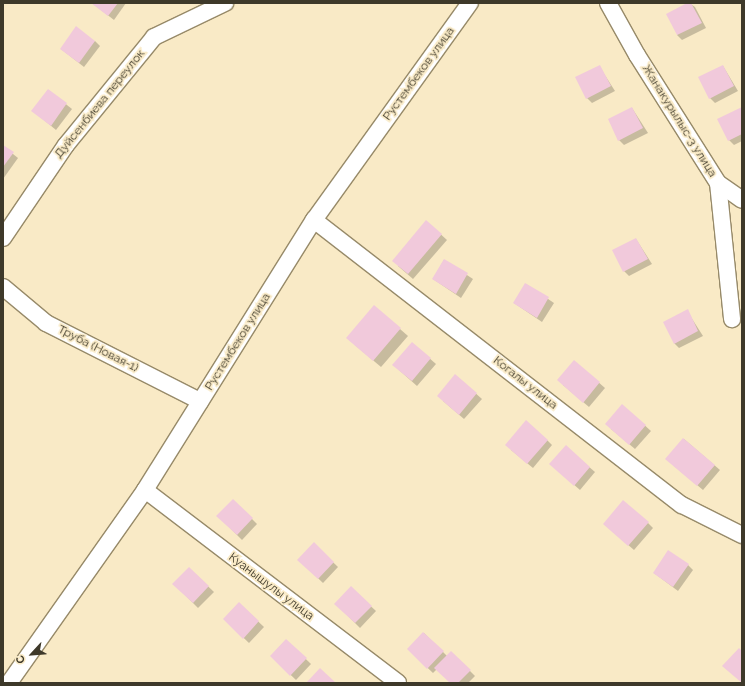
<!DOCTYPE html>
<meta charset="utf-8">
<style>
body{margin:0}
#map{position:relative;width:745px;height:686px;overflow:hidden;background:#f9eac6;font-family:Raleway,sans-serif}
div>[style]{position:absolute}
.shadow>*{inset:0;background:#0003}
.building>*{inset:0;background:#f1c9db}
.roads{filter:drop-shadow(1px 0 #978a69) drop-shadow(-1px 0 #978a69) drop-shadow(0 1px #978a69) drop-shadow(0 -1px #978a69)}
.street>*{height:16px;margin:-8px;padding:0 8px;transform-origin:8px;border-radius:8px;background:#fff}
span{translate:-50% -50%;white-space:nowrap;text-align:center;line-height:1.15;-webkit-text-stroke:3.5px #f9eac6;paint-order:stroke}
.street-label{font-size:12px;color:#3e392a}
.frame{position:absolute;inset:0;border:4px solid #3e392a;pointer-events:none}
.north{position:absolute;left:12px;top:634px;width:40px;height:40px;-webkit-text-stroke:3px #f9eac6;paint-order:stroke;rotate:244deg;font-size:11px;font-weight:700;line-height:16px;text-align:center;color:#3e392a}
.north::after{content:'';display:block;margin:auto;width:14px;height:18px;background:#3e392a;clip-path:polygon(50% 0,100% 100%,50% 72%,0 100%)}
</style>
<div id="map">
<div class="shadow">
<div style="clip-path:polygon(92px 3px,126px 3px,114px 20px)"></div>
<div style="clip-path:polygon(689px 3px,695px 7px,706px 28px,682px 40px,677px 35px)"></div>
<div style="clip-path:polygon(95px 41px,100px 46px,84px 67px,61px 49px)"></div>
<div style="clip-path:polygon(599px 66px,615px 91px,592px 103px,587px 98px)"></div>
<div style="clip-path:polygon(723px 66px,738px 91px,715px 103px,710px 98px)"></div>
<div style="clip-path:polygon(48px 90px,72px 109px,56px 130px,33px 111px)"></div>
<div style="clip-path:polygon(632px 108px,648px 133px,624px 145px,619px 140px)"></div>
<div style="clip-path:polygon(742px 108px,742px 141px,734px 145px,729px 140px)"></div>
<div style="clip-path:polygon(3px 146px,18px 158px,3px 179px)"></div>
<div style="clip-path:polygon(426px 221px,447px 240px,413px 279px,398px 266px)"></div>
<div style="clip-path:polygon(636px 239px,652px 264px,629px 276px,624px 271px)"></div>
<div style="clip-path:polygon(444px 260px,473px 279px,461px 298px,433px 279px)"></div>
<div style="clip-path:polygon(526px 284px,554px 303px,542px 322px,514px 303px)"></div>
<div style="clip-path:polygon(687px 311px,703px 336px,679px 348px,674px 343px)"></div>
<div style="clip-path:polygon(400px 329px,408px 336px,381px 367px,355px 345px)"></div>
<div style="clip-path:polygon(412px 343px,436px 364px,417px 386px,399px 370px)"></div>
<div style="clip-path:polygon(574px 361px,605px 388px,589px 407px,563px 385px)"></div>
<div style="clip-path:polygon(455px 375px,482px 399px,464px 419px,443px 401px)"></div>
<div style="clip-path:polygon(622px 405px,651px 431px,635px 449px,611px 429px)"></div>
<div style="clip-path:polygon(684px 439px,720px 470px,703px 490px,672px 464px)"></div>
<div style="clip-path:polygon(547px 440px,552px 445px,533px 468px,511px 450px)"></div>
<div style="clip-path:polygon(566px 447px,595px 472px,580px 490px,556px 469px)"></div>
<div style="clip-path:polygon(233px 500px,257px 524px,242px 540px,218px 516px)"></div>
<div style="clip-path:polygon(648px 523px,653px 528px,634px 550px,604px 524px)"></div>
<div style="clip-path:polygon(314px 544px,338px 567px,323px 583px,299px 560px)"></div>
<div style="clip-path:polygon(688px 565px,693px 570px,678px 591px,654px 573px)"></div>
<div style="clip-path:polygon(189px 568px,214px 592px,198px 608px,174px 584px)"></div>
<div style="clip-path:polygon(351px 588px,376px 611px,360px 628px,336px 604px)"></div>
<div style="clip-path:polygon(239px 603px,264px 627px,249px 643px,224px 619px)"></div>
<div style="clip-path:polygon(424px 633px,447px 656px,451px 652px,475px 676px,468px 683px,451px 683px,437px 669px,433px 673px,408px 649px)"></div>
<div style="clip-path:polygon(286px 640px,311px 664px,296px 680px,271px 656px)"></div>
</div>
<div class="building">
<div style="clip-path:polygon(91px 3px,118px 3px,108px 16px)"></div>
<div style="clip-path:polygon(687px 3px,691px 3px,702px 23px,677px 35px,666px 14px)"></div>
<div style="clip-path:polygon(76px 26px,95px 41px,79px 63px,60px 49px)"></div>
<div style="clip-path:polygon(600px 65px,611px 86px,586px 99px,575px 77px)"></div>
<div style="clip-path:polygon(723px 65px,734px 86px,709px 99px,698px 77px)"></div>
<div style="clip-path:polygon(48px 89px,67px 103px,51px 126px,31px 111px)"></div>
<div style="clip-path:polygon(632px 107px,643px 128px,618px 141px,608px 119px)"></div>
<div style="clip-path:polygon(742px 107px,742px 134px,728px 141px,717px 119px)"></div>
<div style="clip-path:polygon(3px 145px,14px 152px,3px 167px)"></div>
<div style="clip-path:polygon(426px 220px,442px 234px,408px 274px,392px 261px)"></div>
<div style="clip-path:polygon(636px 238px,648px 259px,623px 272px,612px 250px)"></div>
<div style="clip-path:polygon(444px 259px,468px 273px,456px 294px,432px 279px)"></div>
<div style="clip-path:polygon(525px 283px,549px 297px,537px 318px,513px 303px)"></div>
<div style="clip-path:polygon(374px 305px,401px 328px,373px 361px,346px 338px)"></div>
<div style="clip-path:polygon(688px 309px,698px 331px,674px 344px,663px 322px)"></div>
<div style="clip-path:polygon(412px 342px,431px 358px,412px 381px,392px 365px)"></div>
<div style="clip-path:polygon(574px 360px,600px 382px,583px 403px,557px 380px)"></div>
<div style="clip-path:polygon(455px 374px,477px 393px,459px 415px,437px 396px)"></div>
<div style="clip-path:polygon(622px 404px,646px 425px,629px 445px,605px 424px)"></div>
<div style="clip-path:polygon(526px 420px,548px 440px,527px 464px,505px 445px)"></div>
<div style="clip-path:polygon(683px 438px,715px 465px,697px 486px,665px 459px)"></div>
<div style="clip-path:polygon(566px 445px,590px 467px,574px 486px,549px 464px)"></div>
<div style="clip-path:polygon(233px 499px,253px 518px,237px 535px,216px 516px)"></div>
<div style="clip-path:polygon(623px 500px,649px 522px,628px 546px,603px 524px)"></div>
<div style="clip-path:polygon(314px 542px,334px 562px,318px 579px,297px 560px)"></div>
<div style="clip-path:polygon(668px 550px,689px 564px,673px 587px,653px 573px)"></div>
<div style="clip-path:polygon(189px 567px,209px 586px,193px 603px,172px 584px)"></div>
<div style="clip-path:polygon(351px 586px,372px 606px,355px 623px,334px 604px)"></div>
<div style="clip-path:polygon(239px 602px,259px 621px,243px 639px,223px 619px)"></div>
<div style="clip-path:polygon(423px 632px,444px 651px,427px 669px,407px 649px)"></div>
<div style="clip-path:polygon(286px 639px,307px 658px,290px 676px,270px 656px)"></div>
<div style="clip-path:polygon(739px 648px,742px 651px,742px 683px,722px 666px)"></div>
<div style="clip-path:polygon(451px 651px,471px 670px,458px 683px,450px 683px,434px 668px)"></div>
<div style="clip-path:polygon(320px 668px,336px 683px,306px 683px)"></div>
</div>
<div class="roads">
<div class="street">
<div style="left:608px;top:3px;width:60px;rotate:60.9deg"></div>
<div style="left:637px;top:55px;width:151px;rotate:57.7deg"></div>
<div style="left:718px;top:183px;width:137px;rotate:84.1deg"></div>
<div style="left:718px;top:183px;width:29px;rotate:35deg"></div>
<div style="left:314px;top:220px;width:465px;rotate:37.8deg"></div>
<div style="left:682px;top:505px;width:67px;rotate:26.6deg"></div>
<div style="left:3px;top:238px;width:112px;rotate:-55.9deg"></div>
<div style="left:66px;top:145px;width:139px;rotate:-50.8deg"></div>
<div style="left:154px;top:37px;width:79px;rotate:-25.6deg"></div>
<div style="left:3px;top:287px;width:56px;rotate:39.9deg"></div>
<div style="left:46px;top:323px;width:173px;rotate:26.9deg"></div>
<div style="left:145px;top:490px;width:318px;rotate:37.3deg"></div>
<div style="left:9px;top:683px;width:236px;rotate:-54.8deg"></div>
<div style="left:145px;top:490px;width:319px;rotate:-58deg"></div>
<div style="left:314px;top:220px;width:267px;rotate:-54.3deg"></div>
</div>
</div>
<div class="street-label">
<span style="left:419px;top:74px;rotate:-54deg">Рустембеков улица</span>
<span style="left:100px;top:104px;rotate:-51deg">Дуйсенбиева переулок</span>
<span style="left:679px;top:121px;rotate:58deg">Жанакурылыс-3 улица</span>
<span style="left:238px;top:342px;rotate:-58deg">Рустембеков улица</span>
<span style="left:98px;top:349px;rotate:27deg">Труба (Новая-1)</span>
<span style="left:525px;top:383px;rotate:38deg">Когалы улица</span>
<span style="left:271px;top:587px;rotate:37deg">Куанышулы улица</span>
</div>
<div class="frame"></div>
<div class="north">С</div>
</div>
